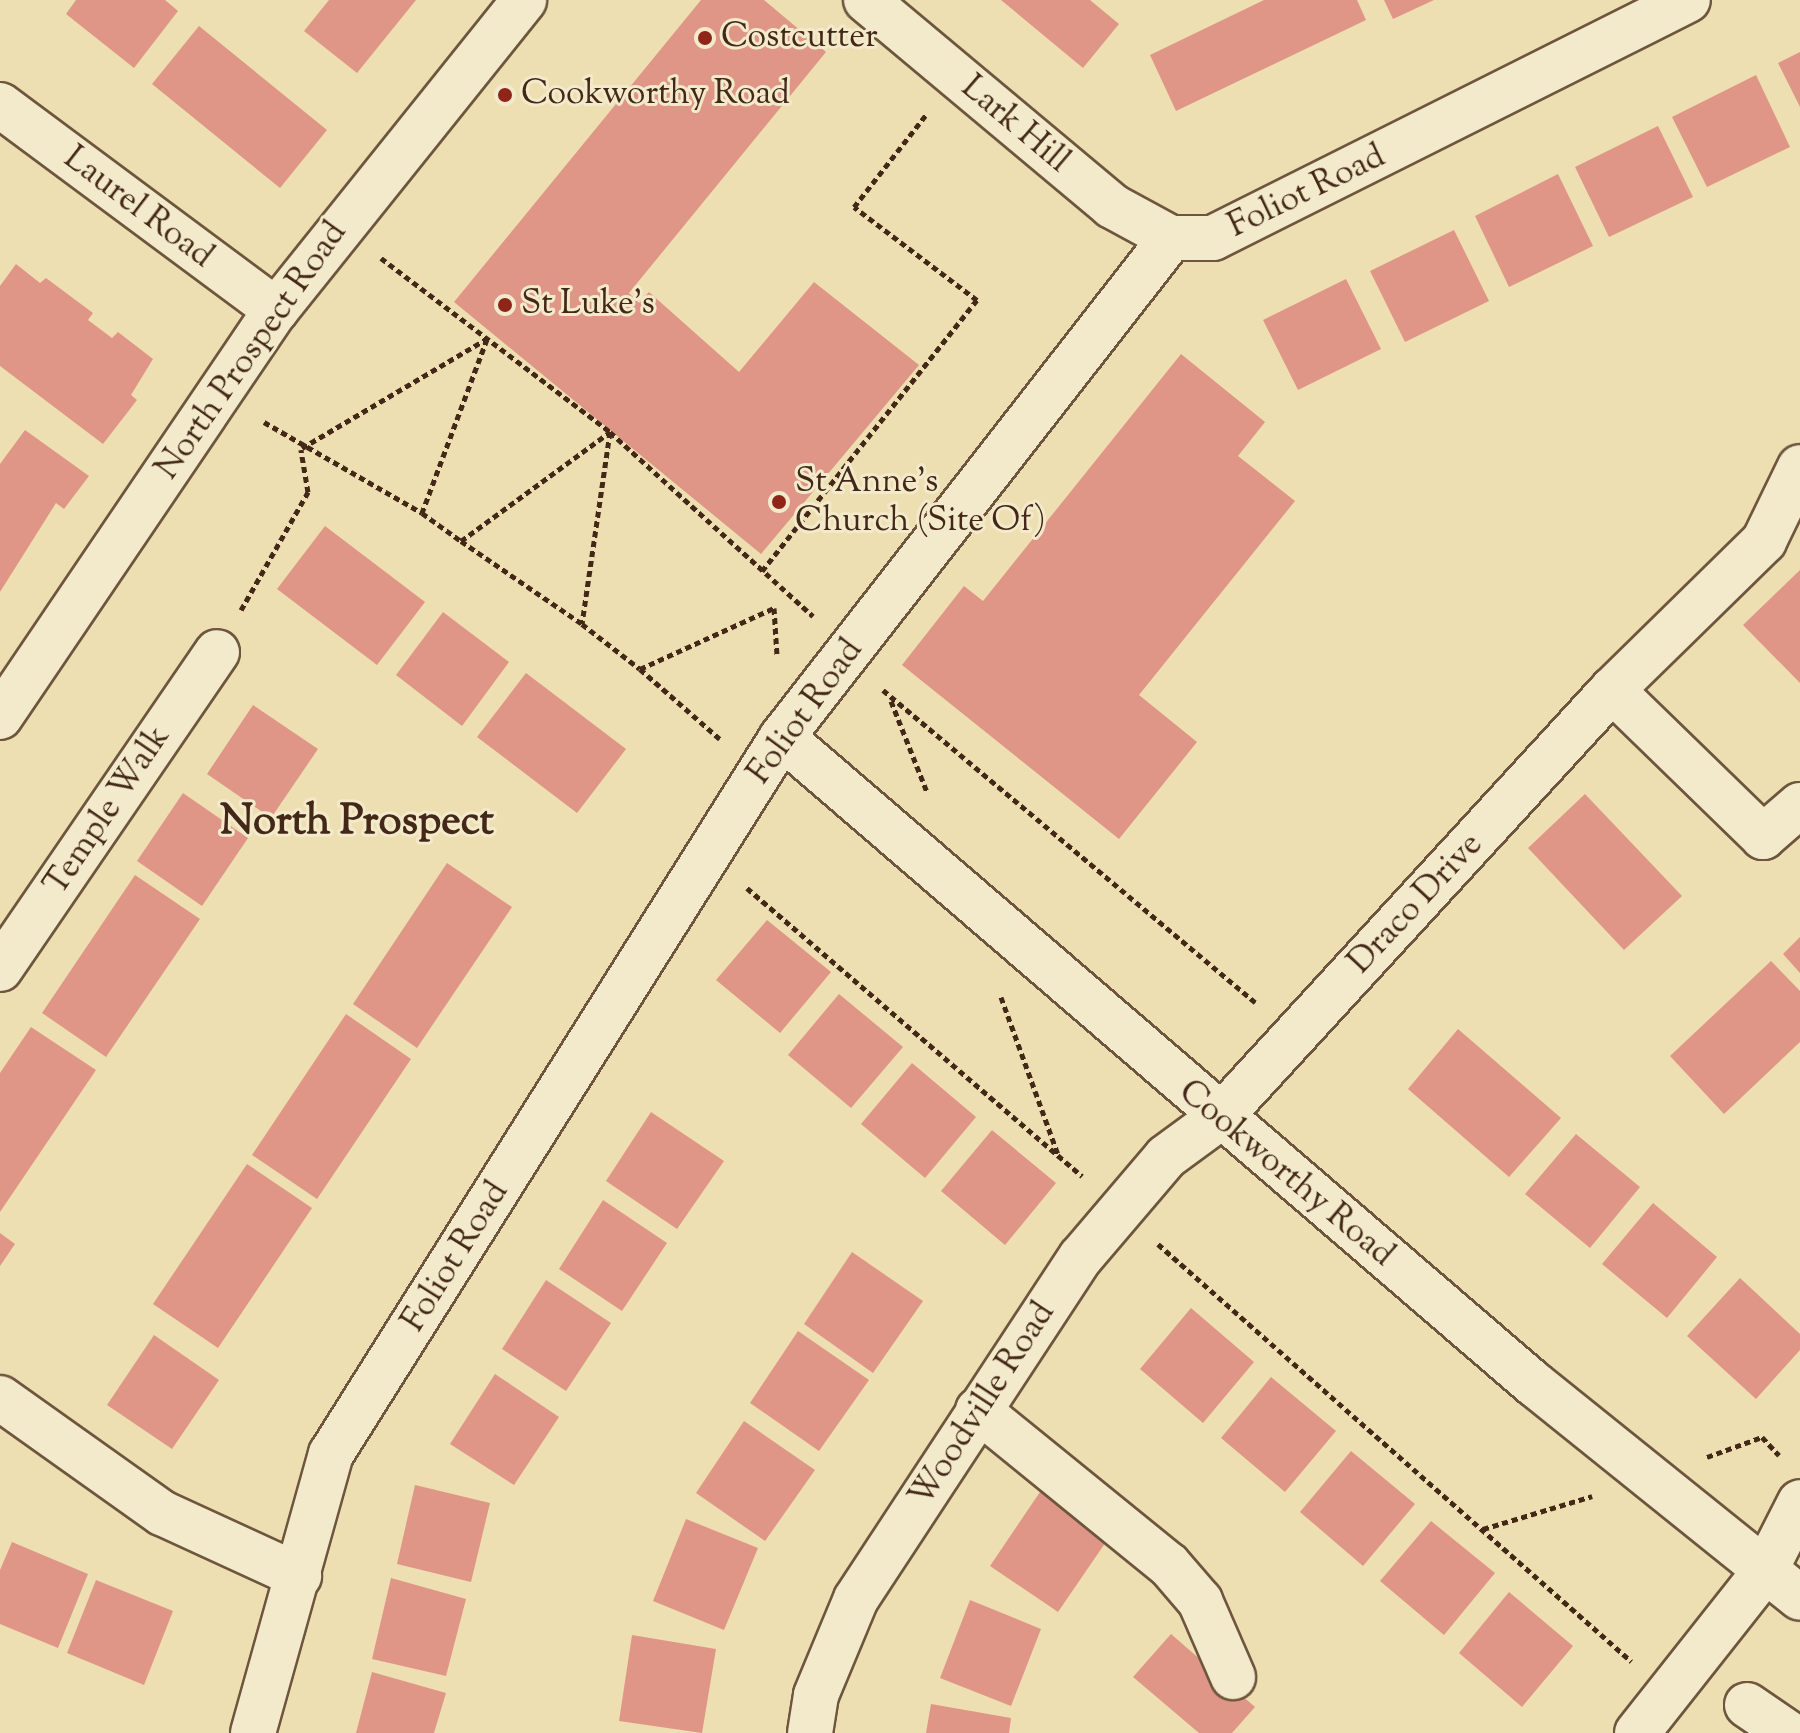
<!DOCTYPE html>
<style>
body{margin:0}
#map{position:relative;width:1800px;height:1733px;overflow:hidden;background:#eddfb1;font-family:"Sorts Mill Goudy",serif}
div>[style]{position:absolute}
.building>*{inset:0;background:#e09687}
.path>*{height:5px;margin-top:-2.5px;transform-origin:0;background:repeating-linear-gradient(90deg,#432817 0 6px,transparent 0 10px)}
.roads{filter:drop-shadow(2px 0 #6e563e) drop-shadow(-2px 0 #6e563e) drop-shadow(0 2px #6e563e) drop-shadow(0 -2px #6e563e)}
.minor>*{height:44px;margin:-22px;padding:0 22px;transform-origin:22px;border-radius:22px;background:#f3eacc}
.dots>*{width:22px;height:22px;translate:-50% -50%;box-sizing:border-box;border:4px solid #f3eacc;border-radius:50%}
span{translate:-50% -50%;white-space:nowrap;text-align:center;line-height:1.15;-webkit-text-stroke:6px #f3eacc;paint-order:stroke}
.poi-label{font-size:34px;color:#432817}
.left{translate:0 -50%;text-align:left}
.street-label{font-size:34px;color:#432817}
.district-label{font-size:42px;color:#432817;font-weight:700}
</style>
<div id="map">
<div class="building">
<div style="clip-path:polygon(76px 0,165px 0,178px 11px,134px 68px,66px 14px)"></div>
<div style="clip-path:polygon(416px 0,357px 73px,304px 31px,329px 0)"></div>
<div style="clip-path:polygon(701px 0,764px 0,826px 52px,629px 293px,639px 303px,649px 292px,739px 372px,814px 282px,919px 365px,761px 554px,454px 302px)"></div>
<div style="clip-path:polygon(1001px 0,1090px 0,1119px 24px,1083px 68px)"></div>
<div style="clip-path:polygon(1264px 0,1357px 0,1366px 20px,1176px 111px,1150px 55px)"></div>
<div style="clip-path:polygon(1384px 0,1434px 0,1393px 19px)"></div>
<div style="clip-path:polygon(199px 26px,327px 130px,280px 188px,152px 84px)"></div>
<div style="clip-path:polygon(1800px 52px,1800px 107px,1778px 63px)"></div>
<div style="clip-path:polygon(1756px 75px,1790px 147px,1707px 187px,1672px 117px)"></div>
<div style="clip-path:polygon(1658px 126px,1693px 197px,1609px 237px,1575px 167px)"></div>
<div style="clip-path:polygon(1558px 174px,1593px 246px,1509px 287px,1475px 216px)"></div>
<div style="clip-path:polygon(1454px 230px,1489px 301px,1405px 342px,1370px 271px)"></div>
<div style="clip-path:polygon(16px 264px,40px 283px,46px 278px,93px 313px,88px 320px,112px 338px,118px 332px,153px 359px,131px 395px,137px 400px,103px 444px,0 366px,0 286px)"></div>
<div style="clip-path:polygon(1346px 279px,1381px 349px,1298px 390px,1263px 320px)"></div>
<div style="clip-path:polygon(1181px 354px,1265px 422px,1238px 456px,1295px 501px,1139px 695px,1197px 742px,1119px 839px,902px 665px,964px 586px,983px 601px)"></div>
<div style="clip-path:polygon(25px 430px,89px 476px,64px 509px,56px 503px,0 592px,0 464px)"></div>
<div style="clip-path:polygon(325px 526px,425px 602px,377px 665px,277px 589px)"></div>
<div style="clip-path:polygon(1800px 570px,1800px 683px,1743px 625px)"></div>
<div style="clip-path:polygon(443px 612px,509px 662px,462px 726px,396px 675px)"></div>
<div style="clip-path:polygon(526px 673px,626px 749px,577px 813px,477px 737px)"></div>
<div style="clip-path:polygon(253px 705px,318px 749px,271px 818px,207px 774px)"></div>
<div style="clip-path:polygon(183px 793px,248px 838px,202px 906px,137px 861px)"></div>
<div style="clip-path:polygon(1585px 794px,1682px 896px,1624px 950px,1528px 848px)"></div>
<div style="clip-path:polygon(447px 863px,512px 907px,417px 1048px,353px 1004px)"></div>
<div style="clip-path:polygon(135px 875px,200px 919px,106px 1057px,42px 1013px)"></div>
<div style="clip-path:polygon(767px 920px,831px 972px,780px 1033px,716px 980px)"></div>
<div style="clip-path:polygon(1800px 937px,1800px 973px,1783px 954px)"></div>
<div style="clip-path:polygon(1771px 961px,1800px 991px,1800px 1042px,1724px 1114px,1670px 1056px)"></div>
<div style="clip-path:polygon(839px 994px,903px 1047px,851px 1108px,788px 1055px)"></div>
<div style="clip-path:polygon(346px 1014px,411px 1059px,317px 1199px,252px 1155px)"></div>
<div style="clip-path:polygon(31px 1027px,96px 1070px,0 1212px,0 1073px)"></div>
<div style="clip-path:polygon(1458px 1029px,1561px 1118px,1509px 1177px,1408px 1089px)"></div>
<div style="clip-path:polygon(912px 1063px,976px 1117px,925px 1178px,861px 1124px)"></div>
<div style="clip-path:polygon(651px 1112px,724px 1161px,677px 1229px,606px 1181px)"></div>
<div style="clip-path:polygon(992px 1130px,1056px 1183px,1005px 1245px,941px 1191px)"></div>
<div style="clip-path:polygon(1576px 1134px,1640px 1187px,1590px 1248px,1525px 1194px)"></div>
<div style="clip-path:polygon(247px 1164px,312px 1208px,218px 1348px,153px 1304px)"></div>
<div style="clip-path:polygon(603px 1200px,667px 1243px,622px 1311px,559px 1269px)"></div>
<div style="clip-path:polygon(1653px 1203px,1717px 1257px,1667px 1318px,1602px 1264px)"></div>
<div style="clip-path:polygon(0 1233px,15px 1244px,0 1266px)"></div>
<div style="clip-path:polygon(852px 1252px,923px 1301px,873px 1373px,804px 1324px)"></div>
<div style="clip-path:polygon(1740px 1278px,1800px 1334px,1800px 1350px,1756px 1399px,1687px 1336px)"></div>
<div style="clip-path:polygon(546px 1280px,611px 1323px,566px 1391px,502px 1349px)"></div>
<div style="clip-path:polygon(1191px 1308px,1254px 1362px,1203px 1423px,1140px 1369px)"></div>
<div style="clip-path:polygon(798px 1331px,869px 1380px,819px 1451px,750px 1403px)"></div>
<div style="clip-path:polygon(154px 1335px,219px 1380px,172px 1449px,107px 1405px)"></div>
<div style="clip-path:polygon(495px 1374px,559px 1417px,514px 1485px,450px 1444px)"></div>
<div style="clip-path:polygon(1271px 1377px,1336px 1431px,1285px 1492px,1221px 1438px)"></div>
<div style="clip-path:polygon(744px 1421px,815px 1470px,765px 1541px,696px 1493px)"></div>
<div style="clip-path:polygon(1351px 1451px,1415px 1504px,1363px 1566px,1300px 1512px)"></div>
<div style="clip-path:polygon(415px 1485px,490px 1503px,471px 1582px,397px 1564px)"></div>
<div style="clip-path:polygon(1042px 1489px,1110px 1536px,1058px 1612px,990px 1566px)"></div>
<div style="clip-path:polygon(686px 1519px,758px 1548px,724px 1630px,653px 1601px)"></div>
<div style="clip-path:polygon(1431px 1521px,1495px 1573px,1444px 1635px,1380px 1581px)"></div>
<div style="clip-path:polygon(12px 1542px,88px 1574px,58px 1648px,0 1624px,0 1570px)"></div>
<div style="clip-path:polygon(391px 1578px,466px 1599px,446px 1676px,372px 1659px)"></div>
<div style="clip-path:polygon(96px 1580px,173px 1611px,144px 1685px,67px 1653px)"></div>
<div style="clip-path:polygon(1509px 1592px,1573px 1646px,1522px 1707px,1459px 1653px)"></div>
<div style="clip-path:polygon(970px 1600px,1041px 1629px,1011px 1706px,940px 1678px)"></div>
<div style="clip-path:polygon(1171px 1634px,1255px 1707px,1232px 1733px,1199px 1733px,1133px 1677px)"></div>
<div style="clip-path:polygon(632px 1635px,716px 1649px,702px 1733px,619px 1721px)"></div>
<div style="clip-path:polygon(372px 1672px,446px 1693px,434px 1733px,356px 1733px)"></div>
<div style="clip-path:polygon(931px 1704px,1011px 1718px,1009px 1733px,926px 1733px)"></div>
</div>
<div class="path">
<div style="left:381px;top:258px;width:288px;rotate:37.2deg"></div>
<div style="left:610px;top:432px;width:274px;rotate:42.2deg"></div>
<div style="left:487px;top:339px;width:186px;rotate:110.5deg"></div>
<div style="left:422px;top:513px;width:48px;rotate:35.7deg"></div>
<div style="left:461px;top:541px;width:185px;rotate:-36.2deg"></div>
<div style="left:264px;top:422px;width:182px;rotate:29.9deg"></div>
<div style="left:610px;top:432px;width:194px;rotate:98.3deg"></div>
<div style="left:582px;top:624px;width:73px;rotate:37.8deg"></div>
<div style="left:640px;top:669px;width:147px;rotate:-24.5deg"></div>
<div style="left:774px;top:608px;width:48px;rotate:86.4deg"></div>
<div style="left:302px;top:448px;width:214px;rotate:-30.6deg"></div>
<div style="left:461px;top:541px;width:147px;rotate:34.4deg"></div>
<div style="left:762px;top:571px;width:346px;rotate:-51.6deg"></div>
<div style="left:977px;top:300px;width:154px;rotate:-142.9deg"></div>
<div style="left:854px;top:207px;width:117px;rotate:-52deg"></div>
<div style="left:241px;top:610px;width:136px;rotate:-60.4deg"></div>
<div style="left:308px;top:492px;width:43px;rotate:-99.5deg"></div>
<div style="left:640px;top:669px;width:106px;rotate:41.2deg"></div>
<div style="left:883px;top:690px;width:486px;rotate:40deg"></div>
<div style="left:891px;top:701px;width:98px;rotate:68.4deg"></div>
<div style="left:747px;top:888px;width:442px;rotate:40.7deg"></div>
<div style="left:1001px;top:997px;width:170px;rotate:70.1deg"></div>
<div style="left:1158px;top:1244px;width:631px;rotate:41.4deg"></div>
<div style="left:1707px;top:1457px;width:59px;rotate:-20deg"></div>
<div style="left:1762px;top:1437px;width:25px;rotate:47deg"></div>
<div style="left:1483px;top:1529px;width:114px;rotate:-16.8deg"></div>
</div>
<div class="roads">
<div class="minor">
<div style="left:866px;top:0;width:321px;rotate:39.9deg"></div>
<div style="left:1112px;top:206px;width:67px;rotate:28.5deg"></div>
<div style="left:0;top:105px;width:344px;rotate:36.6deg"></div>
<div style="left:1612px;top:690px;width:213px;rotate:-44.4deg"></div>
<div style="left:1764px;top:541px;width:82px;rotate:-64.1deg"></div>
<div style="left:0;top:717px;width:492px;rotate:-55.9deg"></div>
<div style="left:276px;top:310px;width:397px;rotate:-51.3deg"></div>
<div style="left:782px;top:737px;width:992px;rotate:40.71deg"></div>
<div style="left:1534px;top:1384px;width:341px;rotate:38.8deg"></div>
<div style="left:0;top:969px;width:384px;rotate:-55.6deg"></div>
<div style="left:0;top:1398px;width:199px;rotate:35.4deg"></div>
<div style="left:162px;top:1513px;width:151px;rotate:24.7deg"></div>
<div style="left:978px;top:1410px;width:246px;rotate:39.1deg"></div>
<div style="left:1169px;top:1565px;width:48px;rotate:49.3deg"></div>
<div style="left:1200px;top:1601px;width:83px;rotate:66.5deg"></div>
<div style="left:1747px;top:1705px;width:50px;rotate:34.3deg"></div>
<div style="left:253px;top:1733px;width:290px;rotate:-74.4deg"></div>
<div style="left:331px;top:1454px;width:847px;rotate:-57.83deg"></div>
<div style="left:782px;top:737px;width:633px;rotate:-52.06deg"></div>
<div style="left:1171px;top:238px;width:42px"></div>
<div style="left:1213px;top:238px;width:531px;rotate:-26.61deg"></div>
<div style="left:810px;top:1733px;width:38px;rotate:-81deg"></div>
<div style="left:816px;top:1695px;width:104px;rotate:-67.4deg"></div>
<div style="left:856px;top:1599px;width:409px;rotate:-56.7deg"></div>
<div style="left:1081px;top:1257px;width:131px;rotate:-49.6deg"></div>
<div style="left:1166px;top:1157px;width:66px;rotate:-36.3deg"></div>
<div style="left:1219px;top:1118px;width:581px;rotate:-47.44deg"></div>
<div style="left:1612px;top:690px;width:211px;rotate:44.2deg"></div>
<div style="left:1763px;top:837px;width:49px;rotate:-40.9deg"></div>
<div style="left:1637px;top:1733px;width:206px;rotate:-51.7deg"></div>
<div style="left:1765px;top:1571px;width:77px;rotate:-63.1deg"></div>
</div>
</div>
<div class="dots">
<div style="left:705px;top:38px;background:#8f2418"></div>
<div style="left:505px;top:95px;background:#8f2418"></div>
<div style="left:505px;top:305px;background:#8f2418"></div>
<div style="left:779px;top:502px;background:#8f2418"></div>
</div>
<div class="poi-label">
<span class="left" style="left:721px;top:38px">Costcutter</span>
<span class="left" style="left:521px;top:95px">Cookworthy Road</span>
<span class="left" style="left:521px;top:305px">St Luke's</span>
<span class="left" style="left:795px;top:502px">St Anne's<br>Church (Site Of)</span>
</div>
<div class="street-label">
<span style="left:1015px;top:125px;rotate:40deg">Lark Hill</span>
<span style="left:1307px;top:192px;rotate:-26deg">Foliot Road</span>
<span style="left:138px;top:208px;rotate:37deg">Laurel Road</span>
<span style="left:252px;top:351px;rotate:-55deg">North Prospect Road</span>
<span style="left:806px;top:712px;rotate:-54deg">Foliot Road</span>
<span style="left:108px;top:811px;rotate:-56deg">Temple Walk</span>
<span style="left:1416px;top:904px;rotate:-47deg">Draco Drive</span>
<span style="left:1286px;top:1174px;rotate:40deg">Cookworthy Road</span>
<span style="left:456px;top:1257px;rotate:-58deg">Foliot Road</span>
<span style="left:983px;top:1405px;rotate:-57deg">Woodville Road</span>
</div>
<div class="district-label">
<span style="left:357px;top:823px">North Prospect</span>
</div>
</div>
